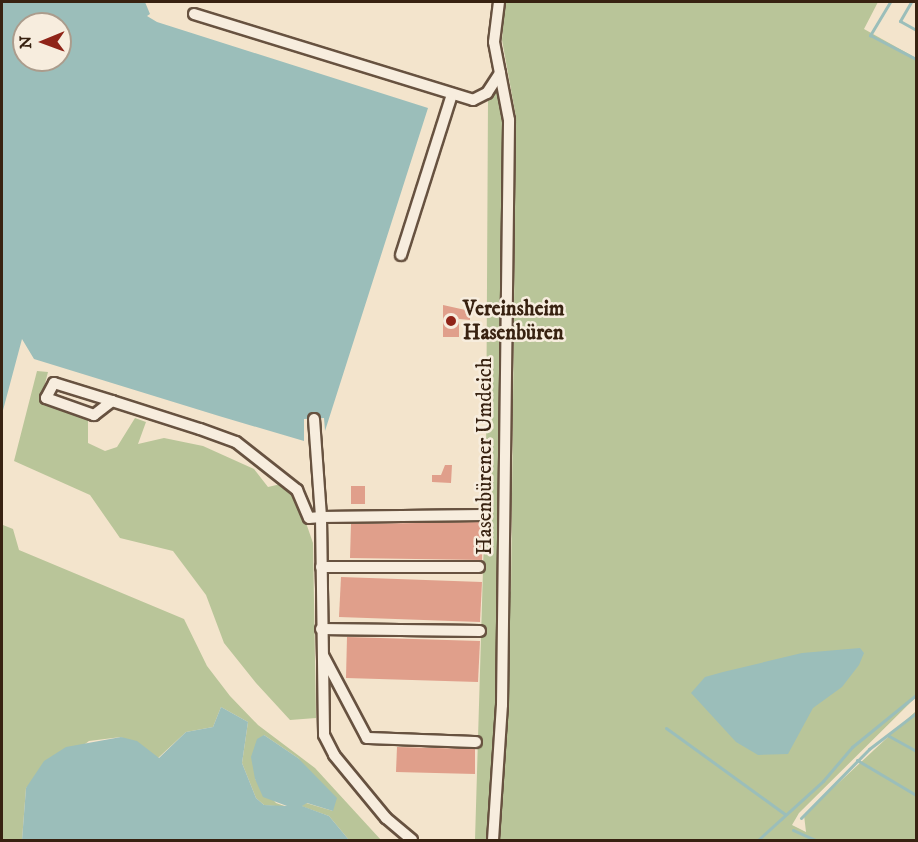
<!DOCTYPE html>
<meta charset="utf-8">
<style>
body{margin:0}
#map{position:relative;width:918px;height:842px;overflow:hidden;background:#f3e4cc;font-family:"IM FELL DW Pica",serif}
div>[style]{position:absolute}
.green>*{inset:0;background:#b9c599}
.water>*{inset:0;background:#9bbeba}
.stream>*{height:3px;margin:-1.5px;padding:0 1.5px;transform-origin:1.5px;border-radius:1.5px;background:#9bbeba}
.building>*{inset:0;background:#e09f8b}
.roads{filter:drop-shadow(2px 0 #675240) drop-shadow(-2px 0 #675240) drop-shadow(0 2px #675240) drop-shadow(0 -2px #675240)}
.minor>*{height:10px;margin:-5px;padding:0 5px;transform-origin:5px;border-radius:5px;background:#f7edde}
.dots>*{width:16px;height:16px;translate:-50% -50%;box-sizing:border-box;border:3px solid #f7edde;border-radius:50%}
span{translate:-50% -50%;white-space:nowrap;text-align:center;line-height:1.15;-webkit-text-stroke:5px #f7edde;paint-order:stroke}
.poi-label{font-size:21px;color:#382211;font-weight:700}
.left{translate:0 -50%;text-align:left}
.street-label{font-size:21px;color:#382211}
.frame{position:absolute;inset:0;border:3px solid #382211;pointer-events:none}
.north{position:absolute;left:12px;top:12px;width:60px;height:60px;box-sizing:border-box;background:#f7edde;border:2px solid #ab9c8c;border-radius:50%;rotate:269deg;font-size:16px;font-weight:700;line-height:24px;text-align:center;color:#382211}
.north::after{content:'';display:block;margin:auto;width:21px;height:27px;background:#8f2418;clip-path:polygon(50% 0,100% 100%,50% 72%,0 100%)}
</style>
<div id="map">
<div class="green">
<div style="clip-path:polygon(505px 2px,878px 2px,864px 29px,916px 58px,916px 697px,799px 813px,792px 825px,806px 832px,804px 815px,916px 711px,916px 840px,475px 840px,486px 468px,488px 99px,497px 80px,505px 146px,500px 583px,511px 592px,516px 117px,502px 40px)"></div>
<div style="clip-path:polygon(37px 371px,48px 372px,40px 403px,88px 420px,88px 443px,105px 451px,117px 447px,135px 418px,146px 422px,138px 444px,164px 438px,203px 446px,254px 469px,268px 487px,285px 483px,296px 494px,313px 543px,316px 718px,290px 720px,256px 683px,224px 643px,206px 595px,173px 551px,120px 538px,90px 495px,14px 461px)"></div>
<div style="clip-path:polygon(3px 525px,13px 529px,19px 550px,184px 619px,207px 666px,230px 696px,258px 725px,315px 768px,381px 840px,349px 840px,329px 816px,301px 806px,306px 803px,333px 811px,298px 758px,264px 735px,255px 779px,276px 803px,287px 807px,264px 805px,256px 798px,242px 763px,248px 722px,221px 707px,213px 727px,186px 732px,158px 758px,121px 737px,89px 741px,26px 788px,22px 840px,2px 840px)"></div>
</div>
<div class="water">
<div style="clip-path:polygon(evenodd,2px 2px,145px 2px,150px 14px,147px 16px,157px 22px,428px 108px,325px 431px,324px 418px,304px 419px,304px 441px,219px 416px,34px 359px,22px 339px,2px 414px,2px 2px,24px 24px,60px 24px,60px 60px,24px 60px,24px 24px)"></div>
<div style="clip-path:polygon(860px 648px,864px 653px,859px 665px,842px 687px,813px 708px,788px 754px,758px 755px,736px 742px,691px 693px,705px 677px,723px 672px,802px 653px)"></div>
<div style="clip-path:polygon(221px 707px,248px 722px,242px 763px,256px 798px,264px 805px,287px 806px,263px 797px,255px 779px,251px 757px,257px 739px,264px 735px,298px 758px,337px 798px,333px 811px,307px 803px,302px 806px,329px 816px,349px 840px,22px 840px,26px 788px,44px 761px,66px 747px,121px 737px,137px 741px,159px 758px,186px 732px,213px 727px)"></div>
</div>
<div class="stream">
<div style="left:890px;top:2px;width:39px;rotate:121deg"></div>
<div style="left:870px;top:35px;width:52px;rotate:27.6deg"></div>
<div style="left:911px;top:2px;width:22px;rotate:120deg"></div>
<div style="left:900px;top:21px;width:18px;rotate:29deg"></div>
<div style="left:666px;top:728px;width:147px;rotate:35.9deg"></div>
<div style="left:889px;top:736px;width:31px;rotate:29deg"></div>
<div style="left:857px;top:760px;width:69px;rotate:30.7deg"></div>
<div style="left:801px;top:818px;width:97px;rotate:-45.4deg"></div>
<div style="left:869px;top:749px;width:59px;rotate:-37.5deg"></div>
<div style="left:793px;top:830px;width:24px;rotate:24deg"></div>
<div style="left:758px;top:840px;width:88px;rotate:-42.2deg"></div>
<div style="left:823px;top:781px;width:45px;rotate:-49.5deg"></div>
<div style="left:852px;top:747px;width:82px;rotate:-39.1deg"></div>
</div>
<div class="building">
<div style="clip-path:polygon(443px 305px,470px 311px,470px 320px,459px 319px,459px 337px,443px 337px)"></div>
<div style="clip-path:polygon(445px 465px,452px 465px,451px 483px,432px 482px,432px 475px,441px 475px)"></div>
<div style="clip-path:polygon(351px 486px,365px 486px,365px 504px,351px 504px)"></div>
<div style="clip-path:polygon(483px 522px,482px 560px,350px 558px,351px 524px)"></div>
<div style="clip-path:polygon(341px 577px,482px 582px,480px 622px,339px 617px)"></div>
<div style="clip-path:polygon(347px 637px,480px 641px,478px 682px,346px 678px)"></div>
<div style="clip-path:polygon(397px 747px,475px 749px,475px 774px,396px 772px)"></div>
</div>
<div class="roads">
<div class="minor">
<div style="left:194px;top:14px;width:292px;rotate:17.1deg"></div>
<div style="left:473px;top:100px;width:16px;rotate:-27deg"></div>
<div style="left:487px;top:93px;width:24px;rotate:-57deg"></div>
<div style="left:401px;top:255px;width:169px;rotate:-72.4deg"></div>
<div style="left:112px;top:401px;width:23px;rotate:142deg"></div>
<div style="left:94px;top:415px;width:51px;rotate:-160.5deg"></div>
<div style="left:46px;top:398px;width:17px;rotate:-62deg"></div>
<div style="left:54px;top:383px;width:61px;rotate:17.2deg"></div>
<div style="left:112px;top:401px;width:92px;rotate:17.7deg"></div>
<div style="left:200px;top:429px;width:38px;rotate:20deg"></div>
<div style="left:236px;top:442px;width:78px;rotate:38.2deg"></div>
<div style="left:297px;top:490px;width:30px;rotate:67deg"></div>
<div style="left:309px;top:518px;width:12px;rotate:-5deg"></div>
<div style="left:321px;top:517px;width:218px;rotate:89.2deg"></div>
<div style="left:324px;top:735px;width:22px;rotate:63deg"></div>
<div style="left:334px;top:755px;width:82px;rotate:50.5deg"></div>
<div style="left:386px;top:818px;width:34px;rotate:40deg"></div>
<div style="left:314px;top:419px;width:98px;rotate:85.9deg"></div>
<div style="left:321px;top:517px;width:162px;rotate:-0.7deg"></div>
<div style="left:321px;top:567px;width:158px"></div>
<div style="left:321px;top:629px;width:159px;rotate:0.7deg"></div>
<div style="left:323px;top:655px;width:94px;rotate:62.1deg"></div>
<div style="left:367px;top:738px;width:109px;rotate:2.1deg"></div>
<div style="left:493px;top:840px;width:135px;rotate:-86.2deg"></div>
<div style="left:502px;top:705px;width:585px;rotate:-89.31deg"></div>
<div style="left:509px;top:120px;width:79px;rotate:-100.9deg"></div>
<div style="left:494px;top:42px;width:40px;rotate:-82.9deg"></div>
</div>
</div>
<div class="dots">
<div style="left:451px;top:321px;background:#8f2418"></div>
</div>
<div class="poi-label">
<span class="left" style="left:463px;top:321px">Vereinsheim<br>Hasenbüren</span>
</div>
<div class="street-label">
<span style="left:485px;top:456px;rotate:-90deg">Hasenbürener Umdeich</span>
</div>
<div class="frame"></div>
<div class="north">N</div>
</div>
